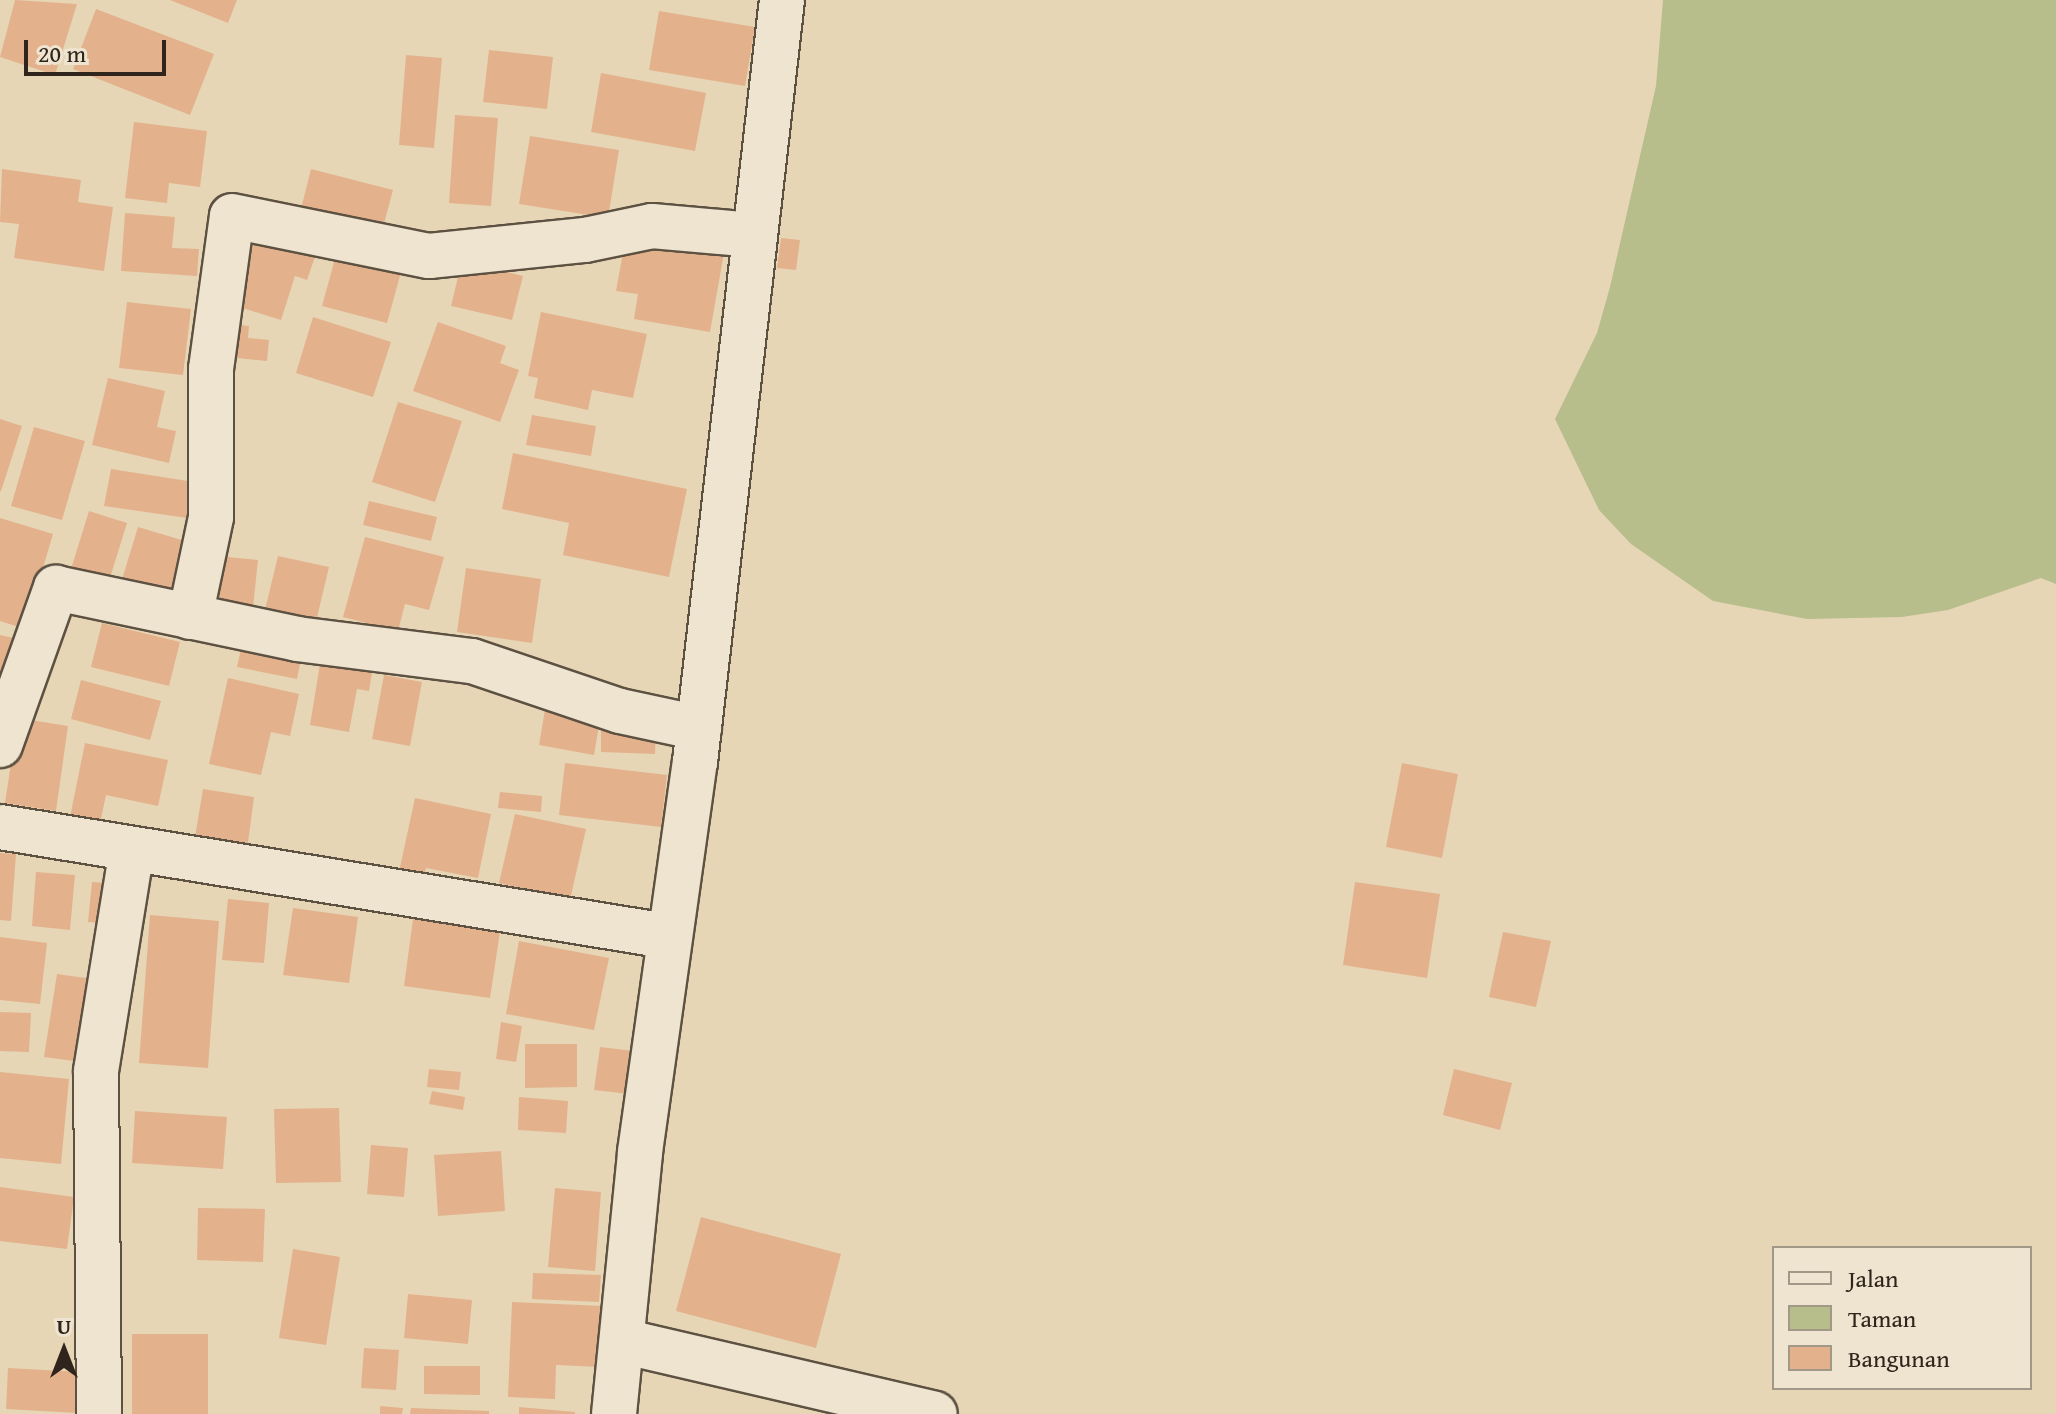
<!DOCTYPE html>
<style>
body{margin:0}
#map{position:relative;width:2056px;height:1414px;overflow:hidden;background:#e6d6b6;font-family:"Gentium Book Plus",serif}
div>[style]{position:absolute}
.green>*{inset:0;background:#b8bd8c}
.building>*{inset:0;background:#e3b28c}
.roads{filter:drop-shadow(2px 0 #5d5142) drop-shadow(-2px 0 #5d5142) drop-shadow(0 2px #5d5142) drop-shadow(0 -2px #5d5142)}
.minor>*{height:44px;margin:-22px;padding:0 22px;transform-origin:22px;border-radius:22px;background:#efe4d0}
span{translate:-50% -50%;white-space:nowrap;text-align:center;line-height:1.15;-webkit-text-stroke:8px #efe4d0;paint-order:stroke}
.legend{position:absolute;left:1772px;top:1246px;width:260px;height:144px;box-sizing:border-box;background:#efe4d0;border:2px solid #a29888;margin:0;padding:10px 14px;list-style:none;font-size:24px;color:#2f251c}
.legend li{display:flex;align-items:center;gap:16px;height:40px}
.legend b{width:40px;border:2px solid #a29888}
.north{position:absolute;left:24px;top:1310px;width:80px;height:80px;-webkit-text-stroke:6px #efe4d0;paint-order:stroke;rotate:0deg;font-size:22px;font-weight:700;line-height:32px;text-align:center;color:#2f251c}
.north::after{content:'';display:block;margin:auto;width:28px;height:36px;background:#2f251c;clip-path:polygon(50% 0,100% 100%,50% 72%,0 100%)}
.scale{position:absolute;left:24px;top:40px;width:142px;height:36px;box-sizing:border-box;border:4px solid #2f251c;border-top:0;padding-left:10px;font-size:24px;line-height:28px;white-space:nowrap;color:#2f251c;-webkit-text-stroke:6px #efe4d0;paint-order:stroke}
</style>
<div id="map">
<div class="green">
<div style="clip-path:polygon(1663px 0,2056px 0,2056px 584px,2041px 578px,1948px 610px,1902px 617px,1807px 619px,1713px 601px,1631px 544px,1599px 510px,1555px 419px,1597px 333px,1610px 287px,1656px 86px)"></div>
</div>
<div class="building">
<div style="clip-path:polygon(15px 0,77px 4px,55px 75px,0 57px)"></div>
<div style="clip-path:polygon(170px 0,237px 0,228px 23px)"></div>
<div style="clip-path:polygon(96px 9px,214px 54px,190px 115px,73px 69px)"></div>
<div style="clip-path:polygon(659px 11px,755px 27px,745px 86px,649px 70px)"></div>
<div style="clip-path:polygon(489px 50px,553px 57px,547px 109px,483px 102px)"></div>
<div style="clip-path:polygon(406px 55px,442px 58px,434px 148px,399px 145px)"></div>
<div style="clip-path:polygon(601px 73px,706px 93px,695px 151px,591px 132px)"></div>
<div style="clip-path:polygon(455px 115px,498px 118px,491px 206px,449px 203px)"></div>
<div style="clip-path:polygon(134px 122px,207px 131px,200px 187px,169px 183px,167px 203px,125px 198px)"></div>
<div style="clip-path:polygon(530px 136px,619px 150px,608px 218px,519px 204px)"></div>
<div style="clip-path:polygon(2px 169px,81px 180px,78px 202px,113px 207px,104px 271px,14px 258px,19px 224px,0 222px)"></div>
<div style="clip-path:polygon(311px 169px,393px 190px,379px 242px,298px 221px)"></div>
<div style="clip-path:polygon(125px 213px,175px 217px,172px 248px,199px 249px,197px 276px,121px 271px)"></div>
<div style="clip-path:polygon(255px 227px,318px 248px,307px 280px,295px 276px,281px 320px,230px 304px)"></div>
<div style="clip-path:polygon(626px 236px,724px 253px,710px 332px,634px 319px,638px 294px,616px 291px)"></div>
<div style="clip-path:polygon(781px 238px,800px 240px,796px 270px,777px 268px)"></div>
<div style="clip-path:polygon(336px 255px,401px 272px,387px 323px,322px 306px)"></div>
<div style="clip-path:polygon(462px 261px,523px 276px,512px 320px,451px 306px)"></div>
<div style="clip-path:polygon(127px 302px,191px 309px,183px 375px,119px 368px)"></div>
<div style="clip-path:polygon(541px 312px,647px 334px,633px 398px,592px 390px,588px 410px,534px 398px,538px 378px,528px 376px)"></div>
<div style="clip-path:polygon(313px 317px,391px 342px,373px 397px,296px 373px)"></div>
<div style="clip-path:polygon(438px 322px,506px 346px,500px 363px,519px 370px,500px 422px,413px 391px)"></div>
<div style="clip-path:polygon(220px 323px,249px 326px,248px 338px,269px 340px,267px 361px,218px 356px)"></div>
<div style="clip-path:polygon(108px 378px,165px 391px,157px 427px,176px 431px,169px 463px,92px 445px)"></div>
<div style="clip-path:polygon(398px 402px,462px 421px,435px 502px,372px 482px)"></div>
<div style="clip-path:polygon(532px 415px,596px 426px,591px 456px,526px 445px)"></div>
<div style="clip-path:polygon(0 419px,22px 426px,1px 491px,0 491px)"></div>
<div style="clip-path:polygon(34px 427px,85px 441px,62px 520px,11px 506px)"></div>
<div style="clip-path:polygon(513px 453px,687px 489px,669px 577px,563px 555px,569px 523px,502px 509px)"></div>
<div style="clip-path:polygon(111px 469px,207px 484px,201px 520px,104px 506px)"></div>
<div style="clip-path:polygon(369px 501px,437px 517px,431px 541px,363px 525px)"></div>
<div style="clip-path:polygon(89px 511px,127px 523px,109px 581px,71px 569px)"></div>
<div style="clip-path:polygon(0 518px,53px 534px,25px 629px,0 621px)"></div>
<div style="clip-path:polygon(138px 527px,198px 545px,181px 603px,120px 586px)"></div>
<div style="clip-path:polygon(365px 537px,444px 557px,429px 610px,405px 604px,398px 631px,343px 617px)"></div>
<div style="clip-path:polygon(206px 555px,258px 560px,252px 617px,200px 613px)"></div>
<div style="clip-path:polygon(278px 556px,329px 567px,314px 630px,263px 618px)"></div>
<div style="clip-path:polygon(466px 568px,541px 579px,532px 643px,457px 632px)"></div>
<div style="clip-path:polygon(102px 623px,180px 642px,169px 686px,91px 667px)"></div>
<div style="clip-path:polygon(0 635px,18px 639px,0 700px)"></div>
<div style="clip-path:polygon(244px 636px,303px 648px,297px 679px,237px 667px)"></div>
<div style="clip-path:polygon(322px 652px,374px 660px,369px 691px,357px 689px,349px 732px,310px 725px)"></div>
<div style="clip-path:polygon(384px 675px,422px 682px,410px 746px,372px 739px)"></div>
<div style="clip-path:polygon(228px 678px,299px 694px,290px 736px,271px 732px,261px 775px,209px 764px)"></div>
<div style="clip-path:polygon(81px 680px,161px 701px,150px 740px,71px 719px)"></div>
<div style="clip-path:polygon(546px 704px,601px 714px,594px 755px,539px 745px)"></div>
<div style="clip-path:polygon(18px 718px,68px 726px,56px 811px,5px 803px)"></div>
<div style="clip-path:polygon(601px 721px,656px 723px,655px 754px,601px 752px)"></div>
<div style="clip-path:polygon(85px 743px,168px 760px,158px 806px,106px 795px,99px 828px,69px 822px)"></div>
<div style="clip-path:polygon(565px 763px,667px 775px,661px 827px,559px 815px)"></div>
<div style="clip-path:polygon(1402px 763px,1458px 774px,1442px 858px,1386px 847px)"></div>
<div style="clip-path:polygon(203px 789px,254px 797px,247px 850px,194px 843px)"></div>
<div style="clip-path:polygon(500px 792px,542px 796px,541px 812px,498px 808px)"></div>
<div style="clip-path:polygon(415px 798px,491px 814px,478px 878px,426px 868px,422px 886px,397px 881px)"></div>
<div style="clip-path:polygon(515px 814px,586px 829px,570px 900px,499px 883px)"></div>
<div style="clip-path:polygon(0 853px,16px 854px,11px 921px,0 920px)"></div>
<div style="clip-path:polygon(36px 872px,75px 875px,70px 930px,32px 926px)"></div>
<div style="clip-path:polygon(92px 882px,108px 883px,104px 923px,88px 922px)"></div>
<div style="clip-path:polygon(1355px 882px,1440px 894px,1427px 978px,1343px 965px)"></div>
<div style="clip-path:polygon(228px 899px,269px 903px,264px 963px,222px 960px)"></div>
<div style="clip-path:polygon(293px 908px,358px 917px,349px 983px,283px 975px)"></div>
<div style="clip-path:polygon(414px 912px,501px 925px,490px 998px,404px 986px)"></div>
<div style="clip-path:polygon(150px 915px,219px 921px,208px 1068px,139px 1063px)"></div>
<div style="clip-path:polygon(1503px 932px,1551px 941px,1536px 1007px,1489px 997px)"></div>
<div style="clip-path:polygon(0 937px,47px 943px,40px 1004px,0 1000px)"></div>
<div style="clip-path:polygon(519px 941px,609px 958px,594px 1030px,506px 1014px)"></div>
<div style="clip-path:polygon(57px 974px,93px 979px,81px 1062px,44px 1057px)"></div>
<div style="clip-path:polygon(0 1012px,31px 1013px,29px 1052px,0 1051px)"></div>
<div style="clip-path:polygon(501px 1022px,522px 1026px,516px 1062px,496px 1059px)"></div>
<div style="clip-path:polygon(525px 1044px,577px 1044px,577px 1087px,525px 1088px)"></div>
<div style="clip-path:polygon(600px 1047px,634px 1051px,629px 1094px,594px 1090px)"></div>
<div style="clip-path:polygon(429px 1069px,461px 1072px,459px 1090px,427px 1087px)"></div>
<div style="clip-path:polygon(1454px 1069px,1512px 1083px,1500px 1130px,1443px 1115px)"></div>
<div style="clip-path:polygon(0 1072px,69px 1079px,61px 1164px,0 1158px)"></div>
<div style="clip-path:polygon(432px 1091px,465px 1097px,463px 1110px,429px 1104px)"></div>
<div style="clip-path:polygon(519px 1097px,568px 1101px,566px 1133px,518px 1130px)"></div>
<div style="clip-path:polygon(339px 1108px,341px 1182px,276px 1183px,274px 1109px)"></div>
<div style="clip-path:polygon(135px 1111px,227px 1117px,223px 1169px,132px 1163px)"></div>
<div style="clip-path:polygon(371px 1145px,408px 1148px,404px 1197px,367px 1194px)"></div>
<div style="clip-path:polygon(501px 1151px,505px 1211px,438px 1216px,434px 1155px)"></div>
<div style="clip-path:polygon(0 1187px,74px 1197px,67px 1249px,0 1241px)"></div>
<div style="clip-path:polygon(555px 1188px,601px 1192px,595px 1271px,548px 1267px)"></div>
<div style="clip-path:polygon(198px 1208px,265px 1209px,263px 1262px,197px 1260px)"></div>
<div style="clip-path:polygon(701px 1217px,841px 1254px,816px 1348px,676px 1311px)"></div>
<div style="clip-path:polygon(293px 1249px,340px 1257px,326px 1345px,279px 1338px)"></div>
<div style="clip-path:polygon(533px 1273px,601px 1275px,599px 1302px,532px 1299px)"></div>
<div style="clip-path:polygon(408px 1294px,472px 1300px,468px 1344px,404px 1338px)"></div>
<div style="clip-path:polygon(512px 1302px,603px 1306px,601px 1367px,556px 1365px,555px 1399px,508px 1397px)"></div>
<div style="clip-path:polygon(132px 1334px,208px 1334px,208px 1414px,132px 1414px)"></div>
<div style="clip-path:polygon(364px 1348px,399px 1350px,396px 1390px,361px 1388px)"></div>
<div style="clip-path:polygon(424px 1366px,480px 1366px,480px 1395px,424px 1394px)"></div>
<div style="clip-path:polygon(8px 1368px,81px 1372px,78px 1413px,6px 1409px)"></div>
<div style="clip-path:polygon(380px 1406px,403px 1408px,402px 1414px,380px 1414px)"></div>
<div style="clip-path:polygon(519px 1407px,575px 1412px,575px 1414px,519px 1414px)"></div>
<div style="clip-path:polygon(411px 1408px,489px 1411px,489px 1414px,410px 1414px)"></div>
</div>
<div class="roads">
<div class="minor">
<div style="left:190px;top:617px;width:102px;rotate:-78.1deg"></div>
<div style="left:211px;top:517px;width:148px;rotate:-90deg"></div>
<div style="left:211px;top:369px;width:154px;rotate:-82.2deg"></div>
<div style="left:232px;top:216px;width:201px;rotate:11.5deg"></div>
<div style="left:429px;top:256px;width:157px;rotate:-5.9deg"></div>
<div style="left:585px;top:240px;width:68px;rotate:-11.8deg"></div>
<div style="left:652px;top:226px;width:100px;rotate:5.1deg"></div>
<div style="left:0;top:745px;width:167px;rotate:-70.4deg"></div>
<div style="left:56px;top:588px;width:246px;rotate:11.9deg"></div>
<div style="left:297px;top:639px;width:176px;rotate:7.2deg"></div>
<div style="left:472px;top:661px;width:156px;rotate:18.7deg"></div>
<div style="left:620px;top:711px;width:81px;rotate:12.1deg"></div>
<div style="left:0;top:827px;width:675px;rotate:9.29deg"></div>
<div style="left:622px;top:1341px;width:321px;rotate:13.1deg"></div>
<div style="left:99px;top:1414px;width:343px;rotate:-90.5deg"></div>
<div style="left:96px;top:1071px;width:225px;rotate:-80.8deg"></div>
<div style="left:614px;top:1414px;width:263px;rotate:-84.3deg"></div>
<div style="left:640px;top:1152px;width:394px;rotate:-82deg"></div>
<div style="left:695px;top:762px;width:767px;rotate:-83.49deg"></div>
</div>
</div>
<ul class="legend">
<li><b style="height:10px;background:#efe4d0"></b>Jalan</li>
<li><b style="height:22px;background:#b8bd8c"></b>Taman</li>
<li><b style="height:22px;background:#e3b28c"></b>Bangunan</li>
</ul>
<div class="north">U</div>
<div class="scale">20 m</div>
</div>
